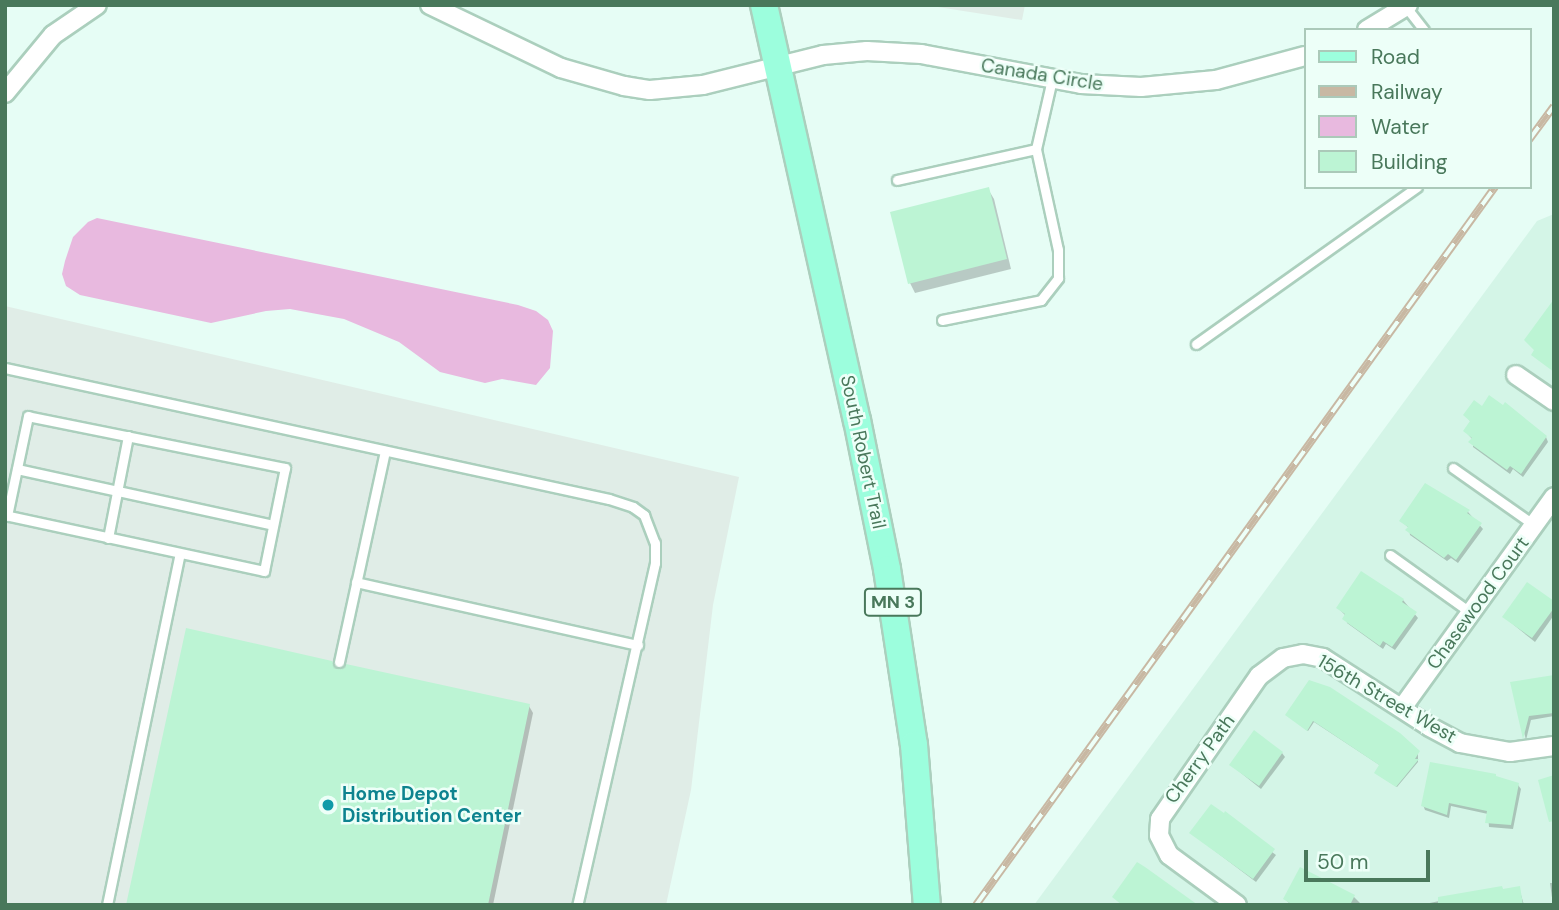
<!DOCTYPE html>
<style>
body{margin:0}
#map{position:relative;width:1559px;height:910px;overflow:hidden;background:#e6fdf5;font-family:"DM Sans",sans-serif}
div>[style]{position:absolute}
.residential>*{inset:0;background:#d4f5e7}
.industrial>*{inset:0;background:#e0ede7}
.water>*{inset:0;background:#e8b9df}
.shadow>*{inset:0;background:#0003}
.building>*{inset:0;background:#bcf4d4}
.roads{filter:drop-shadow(2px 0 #abcfbd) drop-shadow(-2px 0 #abcfbd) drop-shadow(0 2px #abcfbd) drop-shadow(0 -2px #abcfbd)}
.service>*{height:9px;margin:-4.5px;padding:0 4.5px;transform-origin:4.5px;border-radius:4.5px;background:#fff}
.minor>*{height:18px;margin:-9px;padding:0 9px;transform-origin:9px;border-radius:9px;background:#fff}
.primary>*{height:26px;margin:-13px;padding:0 13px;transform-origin:13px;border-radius:13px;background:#9cfedd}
.rail>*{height:8px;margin-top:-4px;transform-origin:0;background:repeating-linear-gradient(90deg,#edfff8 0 16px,#c8b8a3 0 32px);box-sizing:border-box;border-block:2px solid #c8b8a3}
.dots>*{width:19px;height:19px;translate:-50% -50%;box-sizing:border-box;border:4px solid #edfff8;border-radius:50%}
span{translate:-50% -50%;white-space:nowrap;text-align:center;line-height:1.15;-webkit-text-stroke:5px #edfff8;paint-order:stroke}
.shield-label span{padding:2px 5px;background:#edfff8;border:2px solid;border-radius:5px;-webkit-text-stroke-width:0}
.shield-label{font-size:18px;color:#49785b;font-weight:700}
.street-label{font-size:19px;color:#49785b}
.culture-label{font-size:19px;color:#0d838f;font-weight:700}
.left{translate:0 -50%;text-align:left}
.frame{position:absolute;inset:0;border:7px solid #49785b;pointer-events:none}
.legend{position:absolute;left:1304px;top:28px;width:228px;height:161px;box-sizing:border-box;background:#edfff8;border:2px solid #abc9b9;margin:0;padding:9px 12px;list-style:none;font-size:21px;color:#49785b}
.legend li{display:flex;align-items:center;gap:14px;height:35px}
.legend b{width:35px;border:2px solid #abc9b9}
.scale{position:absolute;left:1304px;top:850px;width:126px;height:32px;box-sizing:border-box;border:4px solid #49785b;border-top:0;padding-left:9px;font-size:21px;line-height:24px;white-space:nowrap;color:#49785b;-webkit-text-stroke:5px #edfff8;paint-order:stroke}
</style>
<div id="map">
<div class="residential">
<div style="clip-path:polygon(1554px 214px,1554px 905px,1034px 905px,1537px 221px)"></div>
</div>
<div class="industrial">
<div style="clip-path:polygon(925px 5px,1025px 5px,1022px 20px)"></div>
<div style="clip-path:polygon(5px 306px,739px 477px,713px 605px,691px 790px,666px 905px,5px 905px)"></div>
</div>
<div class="water">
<div style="clip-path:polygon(97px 218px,518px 305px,536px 311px,548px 320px,553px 331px,550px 368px,536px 385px,502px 379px,485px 383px,440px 372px,399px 342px,344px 319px,290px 309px,266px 311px,211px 323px,80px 295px,66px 286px,62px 274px,65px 261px,73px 237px,88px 222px)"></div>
</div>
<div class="shadow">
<div style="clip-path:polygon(988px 189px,994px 199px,1011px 269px,915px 293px,910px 283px)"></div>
<div style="clip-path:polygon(1465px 415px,1546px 437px,1548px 442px,1523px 477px,1513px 469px,1510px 474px,1473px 447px,1473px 440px,1465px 431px,1471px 422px)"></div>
<div style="clip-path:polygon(1468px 512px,1483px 529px,1458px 563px,1451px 558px,1447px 561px,1410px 535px,1409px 528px,1401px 521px)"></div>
<div style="clip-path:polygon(1403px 600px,1418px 618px,1395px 650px,1386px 644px,1383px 649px,1347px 623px,1346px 616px,1338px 608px)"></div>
<div style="clip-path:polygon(1554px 603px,1554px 615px,1535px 642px,1504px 617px)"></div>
<div style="clip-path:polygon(338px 671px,529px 706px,533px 713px,493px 905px,128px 905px)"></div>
<div style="clip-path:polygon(1554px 676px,1554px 716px,1531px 720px,1526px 740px,1512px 684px)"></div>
<div style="clip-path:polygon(1309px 682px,1418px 752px,1418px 762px,1397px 787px,1377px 774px,1381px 766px,1314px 722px,1308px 731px,1288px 716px)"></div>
<div style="clip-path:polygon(1282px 753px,1285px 757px,1261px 789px,1231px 765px)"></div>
<div style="clip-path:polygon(1497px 778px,1518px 785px,1521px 789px,1513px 829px,1489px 827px,1488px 814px,1451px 806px,1449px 818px,1425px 810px,1423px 805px)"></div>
<div style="clip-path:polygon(1224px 816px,1276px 855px,1256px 882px,1191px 833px)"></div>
<div style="clip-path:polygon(1550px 883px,1554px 883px,1554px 905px,1553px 905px)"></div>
<div style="clip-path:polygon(1502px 888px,1503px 891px,1519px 888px,1524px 905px,1420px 905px)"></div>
<div style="clip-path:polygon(1354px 897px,1362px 905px,1291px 905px,1285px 899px)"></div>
</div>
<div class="building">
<div style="clip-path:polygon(989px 187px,1007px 259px,908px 284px,890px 212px)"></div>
<div style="clip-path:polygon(1554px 299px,1554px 372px,1531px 355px,1534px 350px,1524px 340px)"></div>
<div style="clip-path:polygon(1489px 395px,1503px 405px,1505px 402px,1547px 436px,1521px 474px,1510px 466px,1507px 470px,1468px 442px,1472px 438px,1463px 431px,1470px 421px,1463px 415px,1474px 400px,1482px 406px)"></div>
<div style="clip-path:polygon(1425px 483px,1470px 510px,1467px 513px,1482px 523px,1456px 560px,1448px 554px,1444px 558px,1405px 530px,1408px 527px,1399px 521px)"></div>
<div style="clip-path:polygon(1361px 571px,1404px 599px,1402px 602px,1417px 612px,1392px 647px,1383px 641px,1380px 646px,1342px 619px,1345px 614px,1336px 608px)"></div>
<div style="clip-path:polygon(1527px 582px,1554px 601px,1554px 608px,1532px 638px,1502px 617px)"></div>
<div style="clip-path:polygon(186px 628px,332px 661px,338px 669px,346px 664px,530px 704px,488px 905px,126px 905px)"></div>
<div style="clip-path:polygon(1554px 675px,1554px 713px,1529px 716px,1523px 739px,1510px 682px)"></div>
<div style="clip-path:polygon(1309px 680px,1330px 687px,1400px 733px,1420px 751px,1415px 759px,1419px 759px,1396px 787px,1374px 773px,1379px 765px,1313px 721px,1307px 731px,1285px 715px)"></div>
<div style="clip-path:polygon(1254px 730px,1283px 752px,1259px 786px,1229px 765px)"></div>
<div style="clip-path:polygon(1430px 762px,1496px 774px,1496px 776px,1519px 783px,1511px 825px,1485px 823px,1487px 811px,1449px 803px,1447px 815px,1421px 806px)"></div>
<div style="clip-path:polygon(1554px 775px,1554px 821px,1549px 822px,1538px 780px)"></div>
<div style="clip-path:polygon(1211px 804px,1224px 813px,1225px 811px,1275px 849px,1253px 879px,1189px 833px)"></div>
<div style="clip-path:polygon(1137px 862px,1145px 867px,1198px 905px,1122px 905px,1112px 897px)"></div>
<div style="clip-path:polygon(1300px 867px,1355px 895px,1350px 905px,1293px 905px,1283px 899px)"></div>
<div style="clip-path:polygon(1502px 886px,1503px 889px,1520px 886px,1523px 905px,1438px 905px,1438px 897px)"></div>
</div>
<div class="roads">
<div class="service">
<div style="left:1406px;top:7px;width:29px;rotate:52deg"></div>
<div style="left:897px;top:180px;width:142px;rotate:-12.6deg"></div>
<div style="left:942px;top:320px;width:101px;rotate:-11.4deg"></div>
<div style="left:1041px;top:300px;width:28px;rotate:-52deg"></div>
<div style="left:1058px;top:278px;width:28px;rotate:-90deg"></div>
<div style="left:1058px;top:250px;width:103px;rotate:-102.3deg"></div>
<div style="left:1036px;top:149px;width:72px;rotate:-77.1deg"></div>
<div style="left:1196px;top:344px;width:271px;rotate:-35.4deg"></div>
<div style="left:5px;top:368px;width:618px;rotate:12.24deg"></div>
<div style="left:609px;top:499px;width:25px;rotate:18deg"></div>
<div style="left:633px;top:507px;width:14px;rotate:36deg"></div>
<div style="left:644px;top:515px;width:30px;rotate:69deg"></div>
<div style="left:655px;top:543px;width:20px;rotate:90deg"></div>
<div style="left:655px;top:563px;width:351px;rotate:102.8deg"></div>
<div style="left:1453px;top:468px;width:99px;rotate:35.1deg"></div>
<div style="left:17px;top:469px;width:262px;rotate:12.3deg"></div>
<div style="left:5px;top:515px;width:265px;rotate:12.2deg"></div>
<div style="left:264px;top:571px;width:105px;rotate:-78.5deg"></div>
<div style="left:285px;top:468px;width:262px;rotate:-168.6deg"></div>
<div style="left:28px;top:416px;width:102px;rotate:101.9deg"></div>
<div style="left:108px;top:538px;width:104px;rotate:-78.9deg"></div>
<div style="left:1390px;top:555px;width:100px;rotate:35.6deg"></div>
<div style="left:356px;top:582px;width:289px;rotate:12.6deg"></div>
<div style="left:339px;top:662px;width:216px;rotate:-77.7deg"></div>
<div style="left:107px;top:905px;width:359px;rotate:-78.3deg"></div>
</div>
<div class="minor">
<div style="left:430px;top:5px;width:145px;rotate:25.7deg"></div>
<div style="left:561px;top:68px;width:66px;rotate:15.9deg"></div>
<div style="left:624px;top:86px;width:26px;rotate:9deg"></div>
<div style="left:650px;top:90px;width:53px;rotate:-5.4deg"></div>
<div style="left:703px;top:85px;width:124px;rotate:-14deg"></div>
<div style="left:823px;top:55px;width:44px;rotate:-5.2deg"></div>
<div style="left:867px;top:51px;width:54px;rotate:3.2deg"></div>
<div style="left:921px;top:54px;width:163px;rotate:10.6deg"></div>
<div style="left:1081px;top:84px;width:60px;rotate:2.9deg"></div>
<div style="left:1141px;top:87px;width:75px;rotate:-5.3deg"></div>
<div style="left:1216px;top:80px;width:92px;rotate:-15.1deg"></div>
<div style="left:1367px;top:30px;width:48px;rotate:-31.4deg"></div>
<div style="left:5px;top:93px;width:75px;rotate:-50.4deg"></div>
<div style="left:53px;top:35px;width:53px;rotate:-34.3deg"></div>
<div style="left:1516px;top:375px;width:46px;rotate:34.4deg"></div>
<div style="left:1402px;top:708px;width:260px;rotate:-54.2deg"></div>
<div style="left:1237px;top:905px;width:84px;rotate:-143.7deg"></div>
<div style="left:1169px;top:855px;width:22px;rotate:-117deg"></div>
<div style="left:1159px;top:835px;width:16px;rotate:-86deg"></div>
<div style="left:1160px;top:819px;width:174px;rotate:-55.3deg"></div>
<div style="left:1259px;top:676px;width:30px;rotate:-37deg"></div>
<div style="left:1283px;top:658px;width:20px;rotate:-11deg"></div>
<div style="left:1303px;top:654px;width:20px;rotate:11deg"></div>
<div style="left:1323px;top:658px;width:127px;rotate:32.8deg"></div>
<div style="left:1430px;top:727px;width:34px;rotate:28deg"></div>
<div style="left:1460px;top:743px;width:51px;rotate:10.2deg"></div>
<div style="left:1510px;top:752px;width:44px;rotate:-7.8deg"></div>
</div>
<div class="primary">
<div style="left:764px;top:5px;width:425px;rotate:77.4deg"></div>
<div style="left:857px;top:420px;width:152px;rotate:78.6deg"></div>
<div style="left:887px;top:569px;width:178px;rotate:81.3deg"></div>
<div style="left:914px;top:745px;width:161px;rotate:85.4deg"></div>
</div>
</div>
<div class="rail">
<div style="left:1529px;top:140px;width:42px;rotate:-53.7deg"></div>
<div style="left:976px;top:905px;width:886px;rotate:-54.14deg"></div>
</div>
<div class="dots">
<div style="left:328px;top:805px;background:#0f9aa8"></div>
</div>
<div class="shield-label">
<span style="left:893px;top:602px">MN 3</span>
</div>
<div class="street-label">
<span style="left:1042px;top:75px;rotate:9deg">Canada Circle</span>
<span style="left:863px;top:452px;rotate:78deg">South Robert Trail</span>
<span style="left:1478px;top:603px;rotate:-54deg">Chasewood Court</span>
<span style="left:1387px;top:699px;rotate:30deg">156th Street West</span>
<span style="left:1200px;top:759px;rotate:-54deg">Cherry Path</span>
</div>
<div class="culture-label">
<span class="left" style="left:342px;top:805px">Home Depot<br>Distribution Center</span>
</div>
<div class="frame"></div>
<ul class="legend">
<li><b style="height:9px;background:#9cfedd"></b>Road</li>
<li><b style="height:9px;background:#c8b8a3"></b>Railway</li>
<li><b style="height:19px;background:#e8b9df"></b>Water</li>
<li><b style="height:19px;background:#bcf4d4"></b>Building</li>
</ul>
<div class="scale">50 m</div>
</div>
